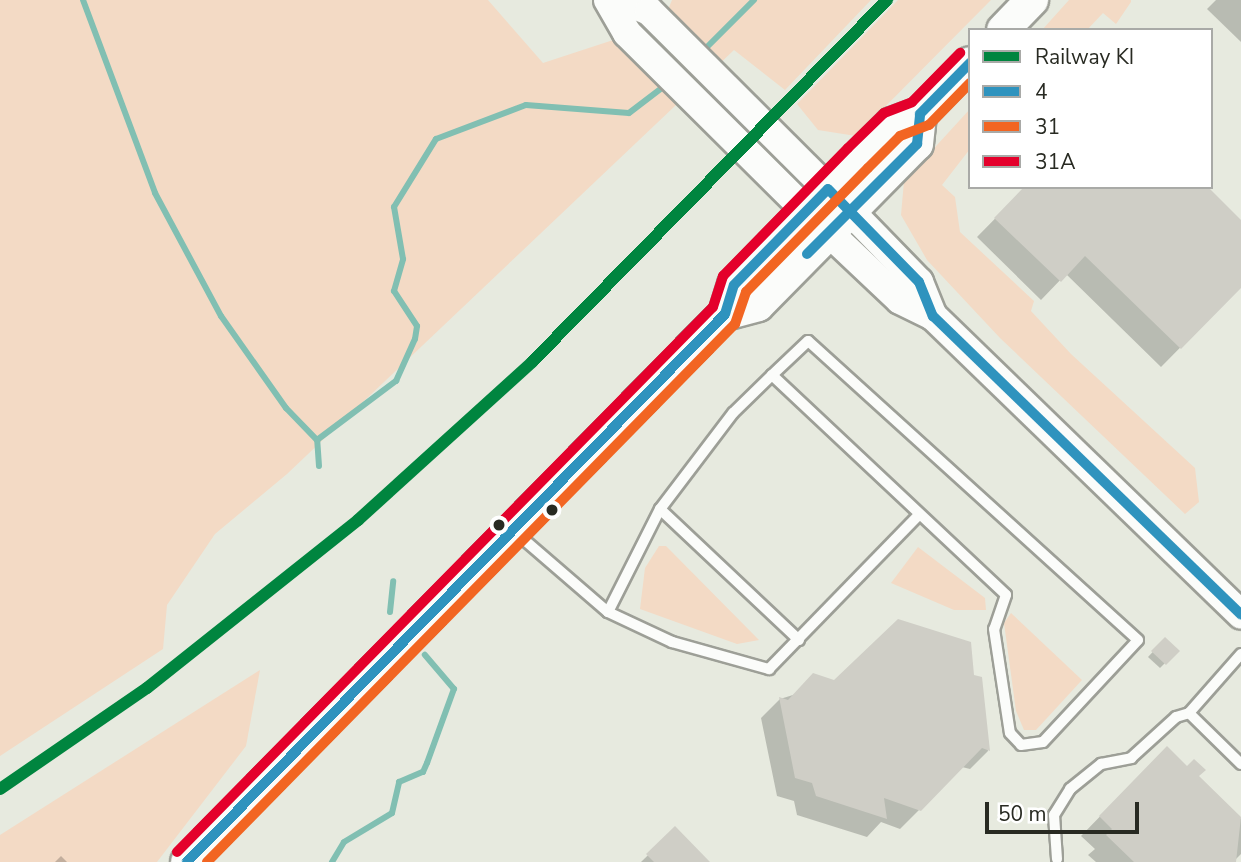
<!DOCTYPE html>
<style>
body{margin:0}
#map{position:relative;width:1241px;height:862px;overflow:hidden;background:#e7eadf;font-family:"Nunito Sans",sans-serif}
div>[style]{position:absolute}
.green>*{inset:0;background:#f3dac5}
.shadow>*{inset:0;background:#0003}
.stream>*{height:6px;margin:-3px;padding:0 3px;transform-origin:3px;border-radius:3px;background:#81bfb2}
.building>*{inset:0;background:#cfcec6}
.roads{filter:drop-shadow(2px 0 #9d9f97) drop-shadow(-2px 0 #9d9f97) drop-shadow(0 2px #9d9f97) drop-shadow(0 -2px #9d9f97)}
.service>*{height:10px;margin:-5px;padding:0 5px;transform-origin:5px;border-radius:5px;background:#fbfcfa}
.secondary>*{height:28px;margin:-14px;padding:0 14px;transform-origin:14px;border-radius:14px;background:#fbfcfa}
.primary>*{height:32px;margin:-16px;padding:0 16px;transform-origin:16px;border-radius:16px;background:#fbfcfa}
.bus-1>*{height:10px;margin:-5px;padding:0 5px;transform-origin:5px;border-radius:5px;background:#2f93be}
.bus-2>*{height:10px;margin:-5px;padding:0 5px;transform-origin:5px;border-radius:5px;background:#f26522}
.bus-3>*{height:10px;margin:-5px;padding:0 5px;transform-origin:5px;border-radius:5px;background:#e4002b}
.rail-1>*{height:12px;margin:-6px;padding:0 6px;transform-origin:6px;border-radius:6px;background:#00853f}
.dots>*{width:19px;height:19px;translate:-50% -50%;box-sizing:border-box;border:4px solid #fff;border-radius:50%}
span{translate:-50% -50%;white-space:nowrap;text-align:center;line-height:1.15;-webkit-text-stroke:7px #fff;paint-order:stroke}
.legend{position:absolute;left:968px;top:28px;width:245px;height:161px;box-sizing:border-box;background:#fff;border:2px solid #a9aaa7;margin:0;padding:9px 12px;list-style:none;font-size:21px;color:#282a22}
.legend li{display:flex;align-items:center;gap:14px;height:35px}
.legend b{width:35px;border:2px solid #a9aaa7}
.scale{position:absolute;left:985px;top:802px;width:154px;height:32px;box-sizing:border-box;border:4px solid #282a22;border-top:0;padding-left:9px;font-size:21px;line-height:24px;white-space:nowrap;color:#282a22;-webkit-text-stroke:5px #fff;paint-order:stroke}
</style>
<div id="map">
<div class="green">
<div style="clip-path:polygon(0 0,488px 0,543px 63px,662px 24px,672px 0,871px 0,785px 90px,734px 50px,287px 474px,215px 534px,167px 605px,163px 649px,0 756px)"></div>
<div style="clip-path:polygon(898px 0,991px 0,856px 136px,818px 130px,797px 104px)"></div>
<div style="clip-path:polygon(1069px 0,1131px 0,1131px 2px,1116px 24px,1103px 13px,1087px 30px,1042px 30px)"></div>
<div style="clip-path:polygon(970px 109px,970px 149px,942px 185px,955px 197px,960px 232px,1034px 301px,1031px 311px,1071px 354px,1195px 468px,1199px 502px,1185px 514px,1000px 338px,927px 260px,901px 215px,904px 181px)"></div>
<div style="clip-path:polygon(659px 546px,666px 546px,759px 640px,737px 644px,640px 609px,645px 568px)"></div>
<div style="clip-path:polygon(918px 547px,985px 598px,986px 610px,954px 610px,891px 583px)"></div>
<div style="clip-path:polygon(1011px 613px,1082px 680px,1036px 730px,1024px 730px,1016px 711px,1004px 623px)"></div>
<div style="clip-path:polygon(260px 670px,246px 746px,157px 862px,0 862px,0 835px)"></div>
</div>
<div class="shadow">
<div style="clip-path:polygon(1216px 0,1241px 0,1241px 42px,1207px 9px)"></div>
<div style="clip-path:polygon(1026px 187px,1241px 222px,1241px 286px,1161px 367px,1066px 274px,1041px 300px,977px 237px)"></div>
<div style="clip-path:polygon(1165px 639px,1177px 651px,1160px 668px,1148px 657px)"></div>
<div style="clip-path:polygon(972px 676px,981px 678px,988px 751px,970px 769px,962px 767px,900px 829px,881px 822px,867px 837px,797px 815px,794px 801px,777px 796px,761px 718px,780px 699px,835px 682px)"></div>
<div style="clip-path:polygon(1148px 767px,1196px 777px,1241px 819px,1241px 854px,1233px 862px,1096px 862px,1088px 855px,1095px 849px,1081px 836px)"></div>
<div style="clip-path:polygon(675px 829px,693px 862px,641px 862px)"></div>
<div style="clip-path:polygon(61px 856px,67px 862px,55px 862px)"></div>
</div>
<div class="stream">
<div style="left:83px;top:0;width:206px;rotate:69.5deg"></div>
<div style="left:155px;top:193px;width:140px;rotate:61.8deg"></div>
<div style="left:221px;top:316px;width:113px;rotate:54.8deg"></div>
<div style="left:286px;top:408px;width:45px;rotate:45.9deg"></div>
<div style="left:701px;top:53px;width:75px;rotate:-45deg"></div>
<div style="left:319px;top:466px;width:26px;rotate:-94deg"></div>
<div style="left:317px;top:440px;width:99px;rotate:-36.8deg"></div>
<div style="left:396px;top:381px;width:46px;rotate:-65.7deg"></div>
<div style="left:415px;top:339px;width:13px;rotate:-81deg"></div>
<div style="left:417px;top:326px;width:42px;rotate:-123.3deg"></div>
<div style="left:394px;top:291px;width:33px;rotate:-74deg"></div>
<div style="left:403px;top:259px;width:53px;rotate:-99.8deg"></div>
<div style="left:394px;top:207px;width:80px;rotate:-58.3deg"></div>
<div style="left:436px;top:139px;width:96px;rotate:-20.7deg"></div>
<div style="left:526px;top:105px;width:103px;rotate:4.4deg"></div>
<div style="left:629px;top:113px;width:48px;rotate:-37.3deg"></div>
<div style="left:390px;top:612px;width:31px;rotate:-84deg"></div>
<div style="left:332px;top:862px;width:23px;rotate:-59deg"></div>
<div style="left:344px;top:842px;width:56px;rotate:-31.1deg"></div>
<div style="left:392px;top:813px;width:32px;rotate:-77deg"></div>
<div style="left:399px;top:782px;width:26px;rotate:-23deg"></div>
<div style="left:423px;top:772px;width:10px;rotate:-66deg"></div>
<div style="left:427px;top:763px;width:79px;rotate:-70deg"></div>
<div style="left:454px;top:689px;width:45px;rotate:-130.5deg"></div>
</div>
<div class="building">
<div style="clip-path:polygon(1024px 187px,1208px 187px,1241px 220px,1241px 288px,1181px 349px,1085px 256px,1061px 282px,994px 218px)"></div>
<div style="clip-path:polygon(898px 619px,971px 642px,974px 675px,982px 677px,990px 751px,982px 748px,921px 811px,884px 798px,887px 819px,816px 796px,812px 783px,795px 778px,779px 697px,788px 700px,813px 673px,834px 680px)"></div>
<div style="clip-path:polygon(1165px 637px,1180px 651px,1166px 665px,1151px 651px)"></div>
<div style="clip-path:polygon(1167px 746px,1187px 766px,1194px 759px,1206px 770px,1199px 776px,1241px 817px,1236px 862px,1134px 862px,1106px 835px,1112px 829px,1099px 816px)"></div>
<div style="clip-path:polygon(675px 826px,710px 862px,654px 862px,646px 854px)"></div>
</div>
<div class="roads">
<div class="service">
<div style="left:772px;top:375px;width:321px;rotate:43.2deg"></div>
<div style="left:1006px;top:595px;width:36px;rotate:109deg"></div>
<div style="left:994px;top:629px;width:105px;rotate:81.3deg"></div>
<div style="left:1010px;top:733px;width:16px;rotate:47deg"></div>
<div style="left:1021px;top:745px;width:22px;rotate:-8deg"></div>
<div style="left:1043px;top:742px;width:139px;rotate:-47deg"></div>
<div style="left:1138px;top:640px;width:445px;rotate:-137.8deg"></div>
<div style="left:808px;top:341px;width:50px;rotate:136.6deg"></div>
<div style="left:772px;top:375px;width:54px;rotate:135.7deg"></div>
<div style="left:733px;top:413px;width:121px;rotate:127.2deg"></div>
<div style="left:660px;top:509px;width:191px;rotate:43.3deg"></div>
<div style="left:514px;top:531px;width:124px;rotate:40.8deg"></div>
<div style="left:608px;top:612px;width:71px;rotate:25.1deg"></div>
<div style="left:672px;top:642px;width:101px;rotate:15.6deg"></div>
<div style="left:769px;top:669px;width:214px;rotate:-45.8deg"></div>
<div style="left:608px;top:612px;width:115px;rotate:-63.2deg"></div>
<div style="left:1241px;top:654px;width:79px;rotate:131.4deg"></div>
<div style="left:1189px;top:713px;width:73px;rotate:44.4deg"></div>
<div style="left:1057px;top:859px;width:44px;rotate:-93.9deg"></div>
<div style="left:1054px;top:815px;width:31px;rotate:-58deg"></div>
<div style="left:1070px;top:789px;width:40px;rotate:-39deg"></div>
<div style="left:1101px;top:764px;width:31px;rotate:-11deg"></div>
<div style="left:1131px;top:758px;width:61px;rotate:-42.3deg"></div>
<div style="left:1176px;top:717px;width:14px;rotate:-17deg"></div>
</div>
<div class="secondary">
<div style="left:608px;top:0;width:38px;rotate:60deg"></div>
<div style="left:627px;top:33px;width:252px;rotate:44.8deg"></div>
<div style="left:806px;top:211px;width:129px;rotate:43.4deg"></div>
<div style="left:900px;top:300px;width:37px;rotate:26deg"></div>
<div style="left:933px;top:316px;width:429px;rotate:44.1deg"></div>
<div style="left:623px;top:0;width:28px;rotate:23deg"></div>
<div style="left:649px;top:11px;width:284px;rotate:44.9deg"></div>
<div style="left:850px;top:211px;width:99px;rotate:45.8deg"></div>
<div style="left:919px;top:282px;width:37px;rotate:68deg"></div>
</div>
<div class="primary">
<div style="left:1003px;top:30px;width:42px;rotate:-46deg"></div>
<div style="left:725px;top:314px;width:34px;rotate:-15deg"></div>
<div style="left:758px;top:305px;width:226px;rotate:-45.4deg"></div>
<div style="left:917px;top:144px;width:30px;rotate:-84deg"></div>
<div style="left:187px;top:862px;width:768px;rotate:-45.53deg"></div>
<div style="left:725px;top:314px;width:30px;rotate:-73deg"></div>
<div style="left:734px;top:285px;width:177px;rotate:-45.7deg"></div>
<div style="left:858px;top:158px;width:48px;rotate:-45deg"></div>
<div style="left:892px;top:124px;width:30px;rotate:-20deg"></div>
<div style="left:920px;top:114px;width:71px;rotate:-45.6deg"></div>
</div>
</div>
<div class="bus-1">
<div style="left:807px;top:254px;width:156px;rotate:-45deg"></div>
<div style="left:917px;top:144px;width:30px;rotate:-84deg"></div>
<div style="left:920px;top:114px;width:71px;rotate:-45.6deg"></div>
<div style="left:187px;top:862px;width:768px;rotate:-45.53deg"></div>
<div style="left:725px;top:314px;width:30px;rotate:-73deg"></div>
<div style="left:734px;top:285px;width:134px;rotate:-45.6deg"></div>
<div style="left:828px;top:189px;width:130px;rotate:45.6deg"></div>
<div style="left:919px;top:282px;width:37px;rotate:68deg"></div>
<div style="left:933px;top:316px;width:429px;rotate:44.1deg"></div>
</div>
<div class="bus-2">
<div style="left:207px;top:862px;width:754px;rotate:-45.54deg"></div>
<div style="left:735px;top:324px;width:34px;rotate:-71deg"></div>
<div style="left:746px;top:292px;width:174px;rotate:-45.5deg"></div>
<div style="left:868px;top:168px;width:45px;rotate:-45deg"></div>
<div style="left:900px;top:136px;width:31px;rotate:-21deg"></div>
<div style="left:929px;top:125px;width:59px;rotate:-45.7deg"></div>
</div>
<div class="bus-3">
<div style="left:177px;top:852px;width:764px;rotate:-45.48deg"></div>
<div style="left:713px;top:307px;width:33px;rotate:-72deg"></div>
<div style="left:723px;top:276px;width:179px;rotate:-45.7deg"></div>
<div style="left:848px;top:148px;width:50px;rotate:-44.2deg"></div>
<div style="left:884px;top:113px;width:30px;rotate:-21deg"></div>
<div style="left:912px;top:102px;width:69px;rotate:-45.6deg"></div>
</div>
<div class="rail-1">
<div style="left:0;top:789px;width:178px;rotate:-34.5deg"></div>
<div style="left:147px;top:688px;width:270px;rotate:-38.5deg"></div>
<div style="left:358px;top:520px;width:235px;rotate:-42.2deg"></div>
<div style="left:532px;top:362px;width:507px;rotate:-45.56deg"></div>
</div>
<div class="dots">
<div style="left:552px;top:510px;background:#282a22"></div>
<div style="left:499px;top:525px;background:#282a22"></div>
</div>
<ul class="legend">
<li><b style="height:9px;background:#00853f"></b>Railway KI</li>
<li><b style="height:9px;background:#2f93be"></b>4</li>
<li><b style="height:9px;background:#f26522"></b>31</li>
<li><b style="height:9px;background:#e4002b"></b>31A</li>
</ul>
<div class="scale">50 m</div>
</div>
